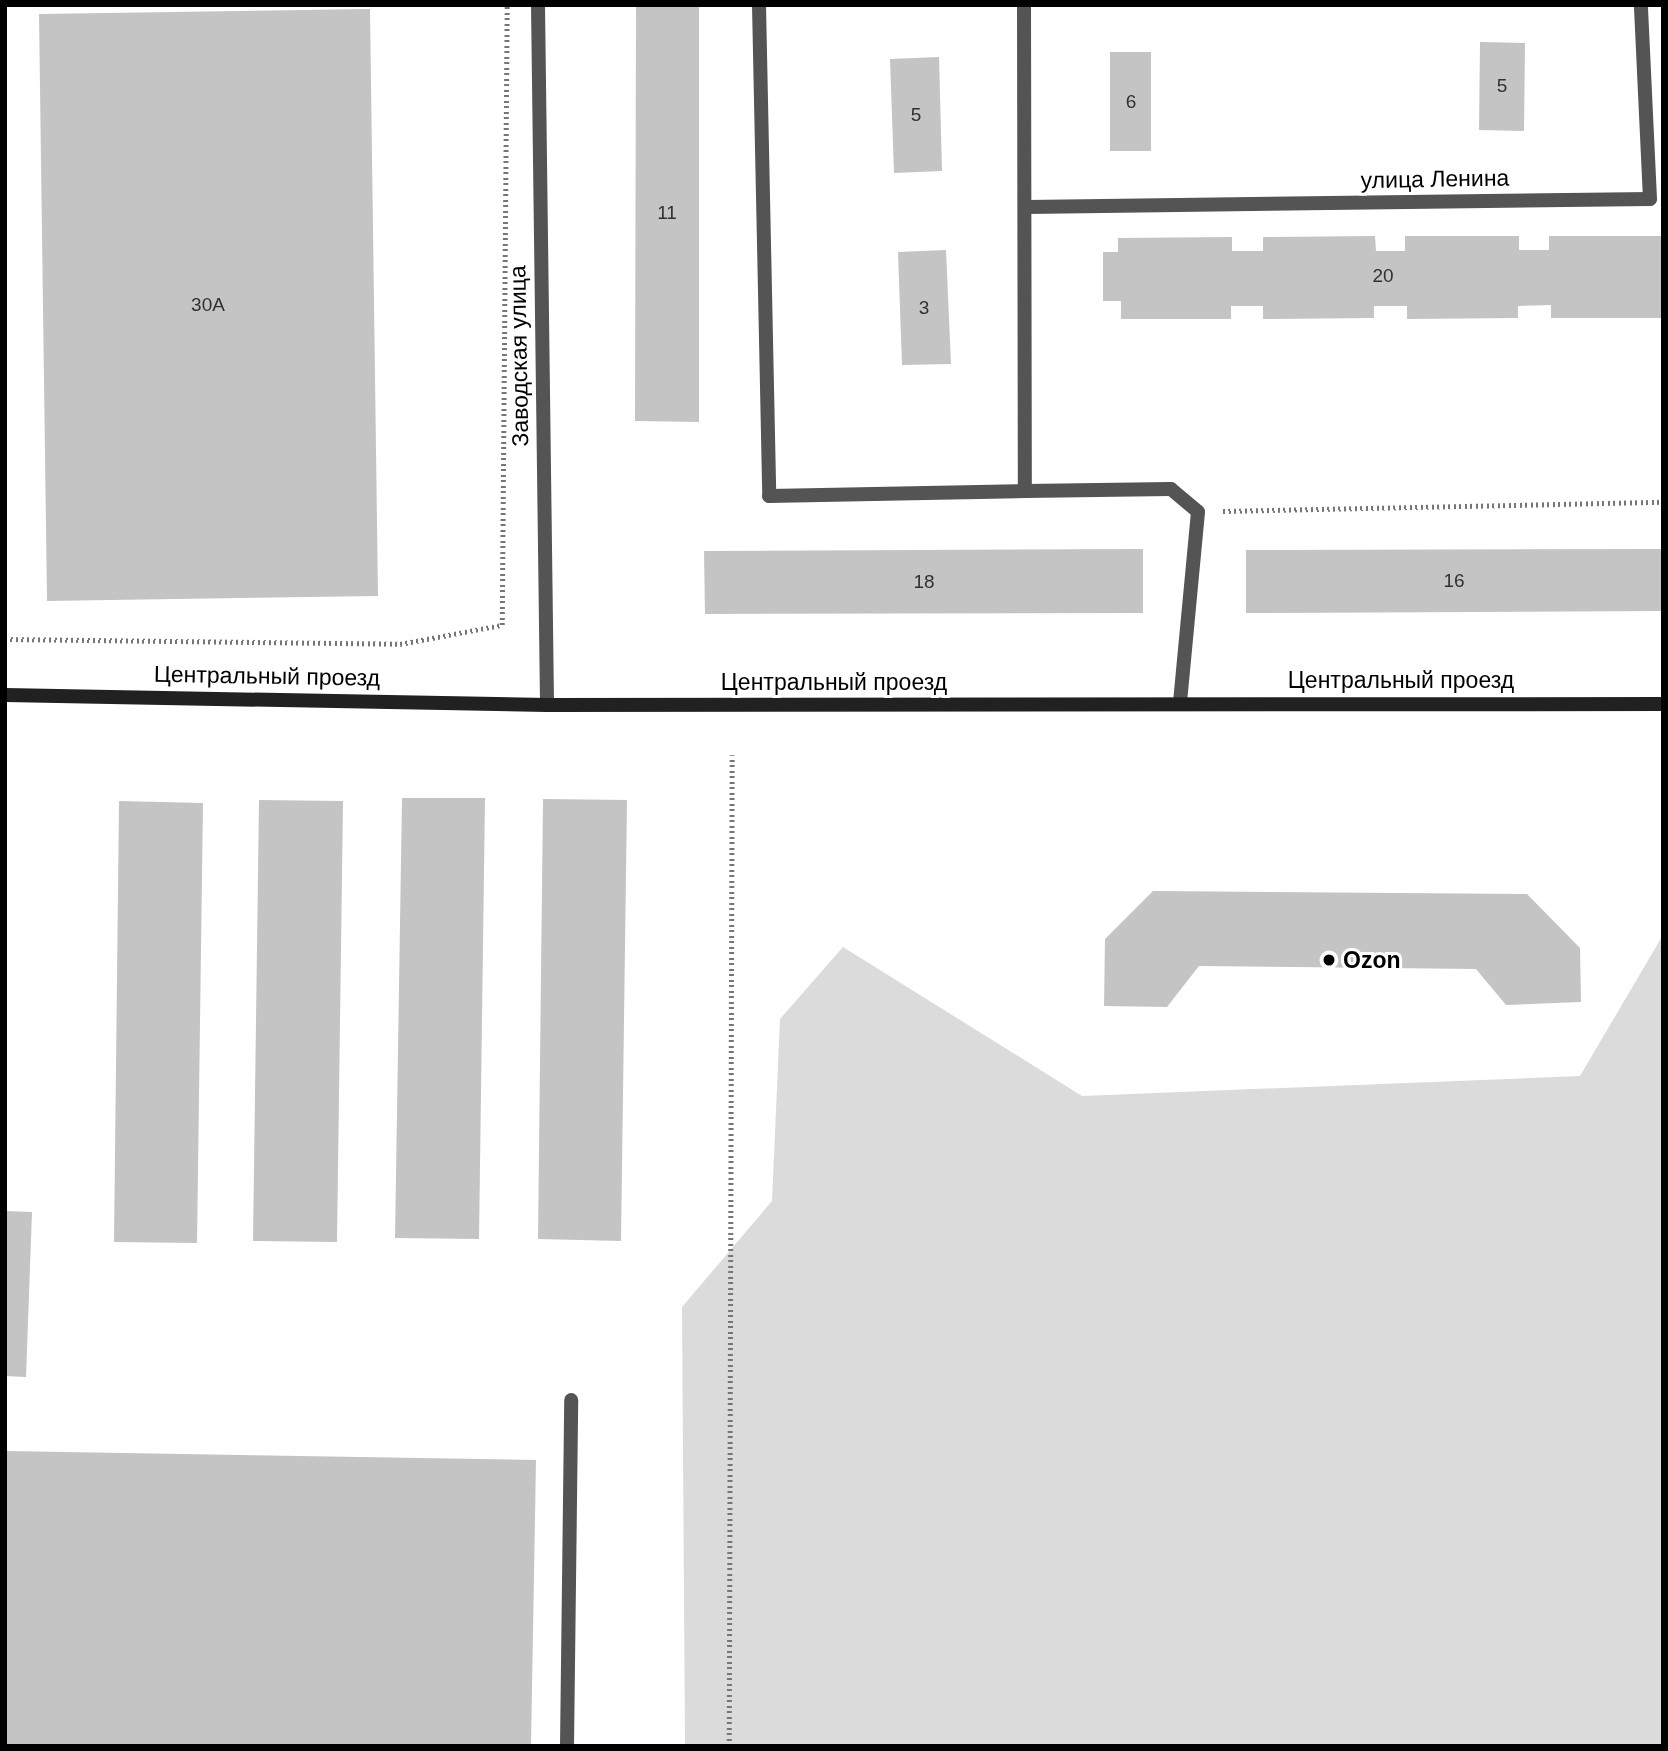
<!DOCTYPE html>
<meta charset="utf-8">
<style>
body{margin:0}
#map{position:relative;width:1668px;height:1751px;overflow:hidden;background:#fff;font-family:Helvetica,sans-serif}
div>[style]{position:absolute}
.green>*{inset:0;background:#dbdbdb}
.building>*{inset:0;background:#c4c4c4}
.path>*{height:4.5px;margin-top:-2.25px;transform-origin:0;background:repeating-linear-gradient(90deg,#767676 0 2px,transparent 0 5.5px)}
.service>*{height:14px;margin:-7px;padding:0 7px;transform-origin:7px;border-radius:7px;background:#545454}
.tertiary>*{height:14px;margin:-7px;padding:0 7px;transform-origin:7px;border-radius:7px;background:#545454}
.secondary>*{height:14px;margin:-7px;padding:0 7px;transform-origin:7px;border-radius:7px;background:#212121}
.dots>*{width:19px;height:19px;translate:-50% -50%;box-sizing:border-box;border:4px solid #fff;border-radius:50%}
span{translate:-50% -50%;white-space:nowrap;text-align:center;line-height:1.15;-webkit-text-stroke:6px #fff;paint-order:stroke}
.number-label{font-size:19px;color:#313131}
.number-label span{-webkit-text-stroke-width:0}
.street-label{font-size:23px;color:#000}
.poi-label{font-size:23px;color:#000;font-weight:700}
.left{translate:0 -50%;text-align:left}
.frame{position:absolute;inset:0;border:7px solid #000;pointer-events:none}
</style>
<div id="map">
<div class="green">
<div style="clip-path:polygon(1663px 935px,1663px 1746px,685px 1746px,682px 1307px,772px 1201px,780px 1019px,843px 947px,1082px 1096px,1580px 1076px)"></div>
</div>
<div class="building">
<div style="clip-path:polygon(636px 5px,699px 5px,699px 422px,635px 421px)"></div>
<div style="clip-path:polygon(370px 9px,378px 596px,47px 601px,39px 14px)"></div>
<div style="clip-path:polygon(1480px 42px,1525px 43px,1524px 131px,1479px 130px)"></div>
<div style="clip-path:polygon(1110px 52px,1151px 52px,1151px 151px,1110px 151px)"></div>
<div style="clip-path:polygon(939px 57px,942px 171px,894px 173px,890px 59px)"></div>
<div style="clip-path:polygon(1375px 236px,1376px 251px,1405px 251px,1405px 236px,1519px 236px,1519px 250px,1549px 250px,1549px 236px,1663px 236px,1662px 318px,1551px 318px,1551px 305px,1518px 306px,1518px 318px,1407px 319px,1407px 306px,1374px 306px,1374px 318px,1263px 319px,1263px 306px,1231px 306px,1231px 319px,1121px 319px,1121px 301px,1103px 301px,1103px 252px,1118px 252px,1118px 238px,1232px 237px,1232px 251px,1263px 251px,1263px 237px)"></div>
<div style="clip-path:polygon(946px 250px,951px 364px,902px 365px,898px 252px)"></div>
<div style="clip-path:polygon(1143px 549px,1143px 613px,705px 614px,704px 551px)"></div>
<div style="clip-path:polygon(1663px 549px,1663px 611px,1246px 613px,1246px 550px)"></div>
<div style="clip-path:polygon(402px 798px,485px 798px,479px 1239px,395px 1238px)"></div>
<div style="clip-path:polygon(543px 799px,627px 800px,621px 1241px,538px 1239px)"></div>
<div style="clip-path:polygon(259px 800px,343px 801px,337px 1242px,253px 1241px)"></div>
<div style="clip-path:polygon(119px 801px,203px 803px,197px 1243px,114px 1242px)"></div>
<div style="clip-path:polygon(1153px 891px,1527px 894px,1580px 948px,1581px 1002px,1506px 1005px,1476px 969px,1199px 966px,1167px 1007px,1104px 1006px,1105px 939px)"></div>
<div style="clip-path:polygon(5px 1211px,32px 1212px,26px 1377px,5px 1376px)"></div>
<div style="clip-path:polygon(5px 1451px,536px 1460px,531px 1746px,5px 1746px)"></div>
</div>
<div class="path">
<div style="left:1223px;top:511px;width:440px;rotate:-1.2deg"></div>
<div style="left:5px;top:639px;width:395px;rotate:0.7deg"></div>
<div style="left:400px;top:644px;width:104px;rotate:-10.6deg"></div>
<div style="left:502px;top:625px;width:620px;rotate:-89.54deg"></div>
<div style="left:729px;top:1746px;width:991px;rotate:-89.83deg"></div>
</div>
<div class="service">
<div style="left:759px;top:5px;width:491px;rotate:88.8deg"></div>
<div style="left:769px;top:496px;width:256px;rotate:-1.1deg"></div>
<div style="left:1024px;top:5px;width:486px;rotate:89.9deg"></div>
<div style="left:1025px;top:491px;width:146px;rotate:-0.8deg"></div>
<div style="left:1171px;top:489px;width:35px;rotate:40deg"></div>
<div style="left:1198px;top:512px;width:192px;rotate:95.4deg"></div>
<div style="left:1027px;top:207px;width:623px;rotate:-0.74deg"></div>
<div style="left:1650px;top:199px;width:194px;rotate:-92.7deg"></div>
<div style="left:567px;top:1746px;width:346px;rotate:-89.3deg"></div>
</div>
<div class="tertiary">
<div style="left:538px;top:5px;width:700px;rotate:89.26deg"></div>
</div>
<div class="secondary">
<div style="left:5px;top:695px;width:542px;rotate:1.06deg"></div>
<div style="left:547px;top:705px;width:1116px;rotate:-0.05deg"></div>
</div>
<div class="dots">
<div style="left:1329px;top:960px;background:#000"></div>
</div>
<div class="number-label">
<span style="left:1502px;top:86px">5</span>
<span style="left:1131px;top:102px">6</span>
<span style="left:916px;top:115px">5</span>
<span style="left:667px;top:213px">11</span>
<span style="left:1383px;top:276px">20</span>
<span style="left:208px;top:305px">30А</span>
<span style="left:924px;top:308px">3</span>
<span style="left:1454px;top:581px">16</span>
<span style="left:924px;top:582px">18</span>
</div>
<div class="street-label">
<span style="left:1435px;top:179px;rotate:-1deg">улица Ленина</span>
<span style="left:519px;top:356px;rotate:-91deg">Заводская улица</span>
<span style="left:267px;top:676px;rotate:1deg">Центральный проезд</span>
<span style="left:1401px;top:680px">Центральный проезд</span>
<span style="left:834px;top:682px">Центральный проезд</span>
</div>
<div class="poi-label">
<span class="left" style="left:1343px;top:960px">Ozon</span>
</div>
<div class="frame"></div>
</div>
